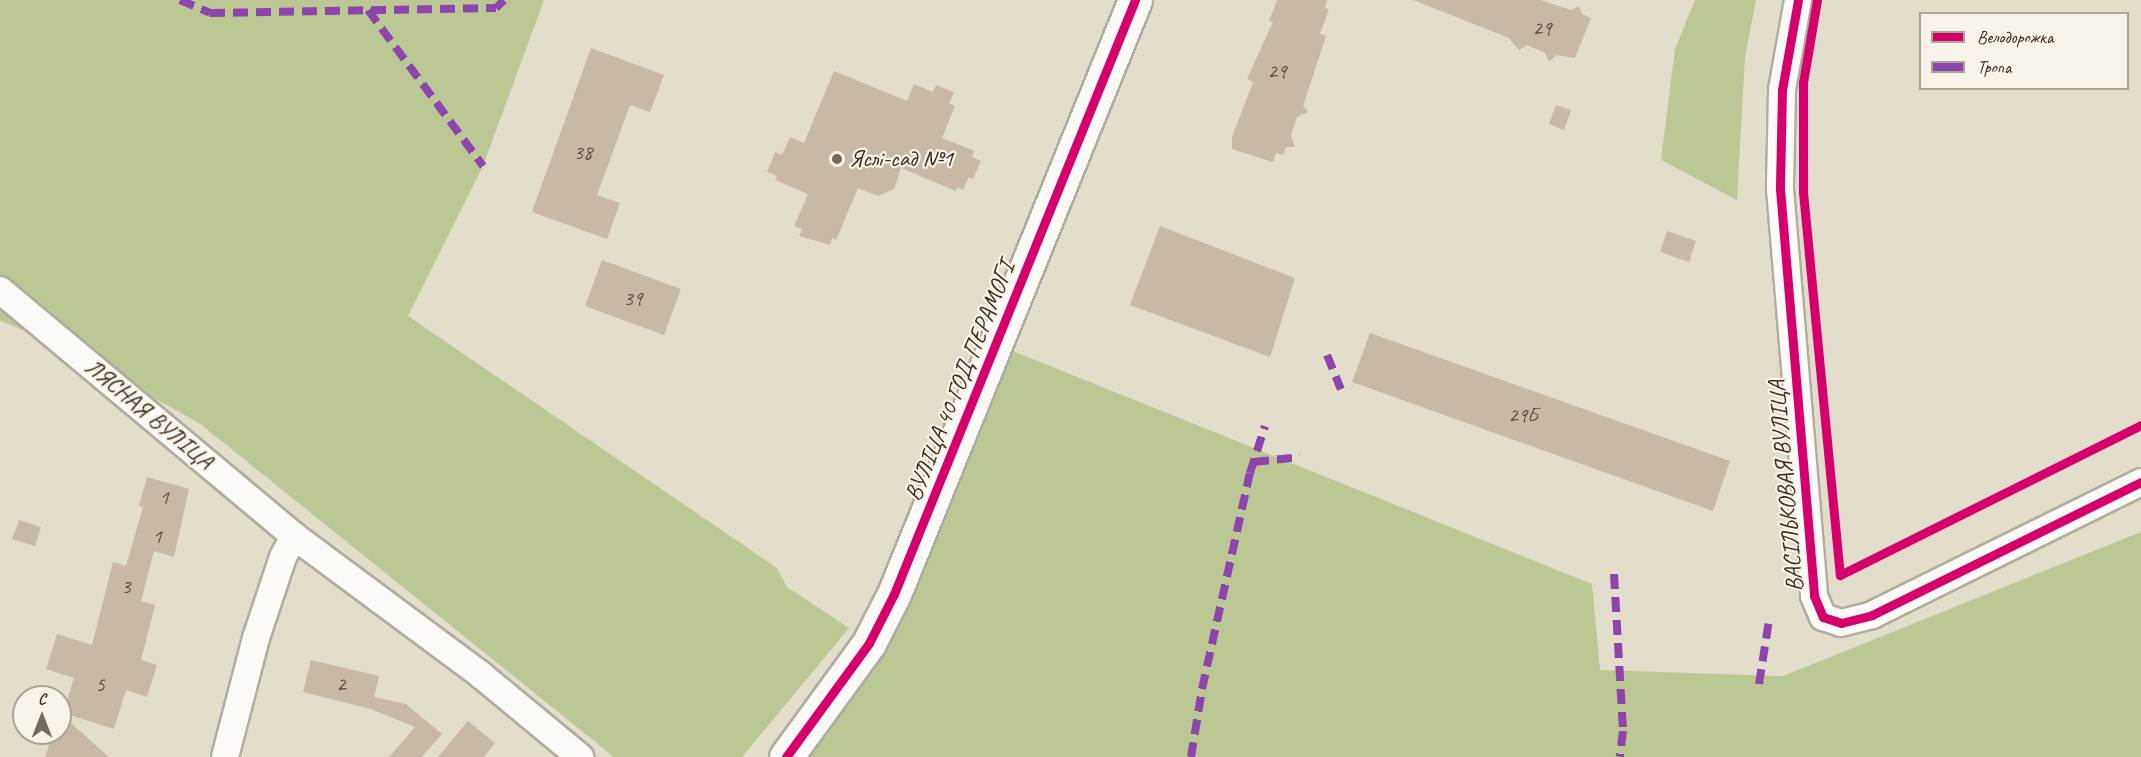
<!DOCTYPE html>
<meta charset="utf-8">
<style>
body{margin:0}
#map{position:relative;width:2141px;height:757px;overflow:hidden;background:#e3ddcc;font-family:Caveat,sans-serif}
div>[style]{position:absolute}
.forest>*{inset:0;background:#bcc894}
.building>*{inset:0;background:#c8b8a6}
.roads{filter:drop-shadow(2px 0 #b1aca0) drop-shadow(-2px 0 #b1aca0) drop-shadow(0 2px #b1aca0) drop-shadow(0 -2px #b1aca0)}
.street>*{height:26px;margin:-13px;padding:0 13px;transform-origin:13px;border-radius:13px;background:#fbfaf7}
.secondary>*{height:33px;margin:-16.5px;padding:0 16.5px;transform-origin:16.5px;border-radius:16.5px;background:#fbfaf7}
.quiet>*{height:8px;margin-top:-4px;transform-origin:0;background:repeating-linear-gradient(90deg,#8e44ad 0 15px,transparent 0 23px)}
.cycleway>*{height:9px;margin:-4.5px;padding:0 4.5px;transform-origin:4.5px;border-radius:4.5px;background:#d6006c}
.dots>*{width:16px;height:16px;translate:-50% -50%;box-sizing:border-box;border:3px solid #f7f3e8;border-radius:50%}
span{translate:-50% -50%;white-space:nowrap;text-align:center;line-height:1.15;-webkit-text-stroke:4.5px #f7f3e8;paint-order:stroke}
.number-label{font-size:21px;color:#5e4e40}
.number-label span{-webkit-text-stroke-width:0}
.poi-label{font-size:24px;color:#3b2a1e}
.left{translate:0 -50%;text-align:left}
.street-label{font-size:24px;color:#3b2a1e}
.legend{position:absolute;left:1919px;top:12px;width:210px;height:78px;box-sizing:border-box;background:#f7f3e8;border:2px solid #aca397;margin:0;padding:8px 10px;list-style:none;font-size:18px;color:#3b2a1e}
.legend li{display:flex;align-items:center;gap:12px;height:30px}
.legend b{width:30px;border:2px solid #aca397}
.north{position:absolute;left:12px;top:685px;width:60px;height:60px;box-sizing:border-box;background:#f7f3e8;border:2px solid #aca397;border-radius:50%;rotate:0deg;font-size:16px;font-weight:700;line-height:24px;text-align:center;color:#3b2a1e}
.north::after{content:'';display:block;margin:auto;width:21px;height:27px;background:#76695b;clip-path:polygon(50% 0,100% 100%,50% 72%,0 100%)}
</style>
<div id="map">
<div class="forest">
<div style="clip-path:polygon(0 0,544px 0,483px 166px,408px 316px,777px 568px,787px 587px,849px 628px,742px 757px,614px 757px,199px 423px,51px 341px,0 321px)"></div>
<div style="clip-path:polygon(1695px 0,1756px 0,1745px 57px,1737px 200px,1661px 160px,1675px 49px)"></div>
<div style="clip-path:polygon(1013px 351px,1592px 584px,1600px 670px,1783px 676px,2141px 532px,2141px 757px,798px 757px,931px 546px)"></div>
</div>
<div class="building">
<div style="clip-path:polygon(1277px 0,1327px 0,1325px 8px,1329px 9px,1320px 34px,1326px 36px,1303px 106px,1308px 112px,1297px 117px,1291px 135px,1295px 147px,1286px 147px,1283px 155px,1276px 153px,1273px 162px,1232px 149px,1232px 137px,1253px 82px,1247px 79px,1273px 22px,1269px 21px)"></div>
<div style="clip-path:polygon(1413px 0,1540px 0,1571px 10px,1579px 6px,1582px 14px,1591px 18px,1575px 58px,1556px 55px,1549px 62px,1545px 53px,1527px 45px,1519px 50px,1509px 38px)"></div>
<div style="clip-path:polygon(591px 48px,664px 75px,650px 112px,630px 105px,597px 195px,620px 203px,607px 239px,532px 212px)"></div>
<div style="clip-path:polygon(834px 71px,907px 101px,914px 84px,933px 92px,936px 85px,954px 92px,949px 103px,955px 106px,942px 138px,974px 151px,972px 157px,981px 161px,973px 179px,969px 177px,963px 190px,957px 187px,956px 191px,901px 168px,894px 189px,878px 196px,858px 188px,836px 240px,832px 238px,830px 245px,799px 236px,802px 229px,794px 226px,808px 194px,775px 180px,777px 176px,767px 172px,775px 152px,782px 155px,790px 137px,804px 143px)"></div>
<div style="clip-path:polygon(1556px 105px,1571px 110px,1564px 130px,1549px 124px)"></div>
<div style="clip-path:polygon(1160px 226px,1295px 278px,1270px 357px,1130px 305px)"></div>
<div style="clip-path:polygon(1667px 231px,1696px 241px,1689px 262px,1660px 252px)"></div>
<div style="clip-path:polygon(602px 260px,681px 289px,664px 335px,585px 306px)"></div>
<div style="clip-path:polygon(1370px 333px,1730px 461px,1713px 511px,1352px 382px)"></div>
<div style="clip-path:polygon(147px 477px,189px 489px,174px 557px,154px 551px,141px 601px,155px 605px,141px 660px,157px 665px,147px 697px,126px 690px,114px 729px,63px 713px,74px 678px,46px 669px,57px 634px,92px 645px,113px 562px,126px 566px,143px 507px,139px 506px)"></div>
<div style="clip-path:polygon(19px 520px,41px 527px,35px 546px,12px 539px)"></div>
<div style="clip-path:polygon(311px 660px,379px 676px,374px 697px,406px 704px,442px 734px,422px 757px,389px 757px,415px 727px,371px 709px,303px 692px)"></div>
<div style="clip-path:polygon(62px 715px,109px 757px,45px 757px,53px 733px,60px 733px)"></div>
<div style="clip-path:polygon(468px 721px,495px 743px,484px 757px,438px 757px)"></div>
</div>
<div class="roads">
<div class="street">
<div style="left:1798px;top:0;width:91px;rotate:100.1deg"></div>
<div style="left:1782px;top:90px;width:99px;rotate:91.2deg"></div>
<div style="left:1780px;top:189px;width:408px;rotate:85.2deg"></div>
<div style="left:1814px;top:596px;width:23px;rotate:67deg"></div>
<div style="left:1823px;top:617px;width:19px;rotate:18deg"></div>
<div style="left:1841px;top:623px;width:32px;rotate:-14deg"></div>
<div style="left:1872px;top:615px;width:300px;rotate:-26.3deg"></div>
<div style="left:0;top:290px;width:383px;rotate:39.9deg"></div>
<div style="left:294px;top:536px;width:233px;rotate:36.6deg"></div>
<div style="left:481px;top:675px;width:129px;rotate:39.6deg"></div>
<div style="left:225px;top:757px;width:123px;rotate:-75.4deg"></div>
<div style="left:256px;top:638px;width:85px;rotate:-71.6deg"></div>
<div style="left:283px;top:557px;width:24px;rotate:-62deg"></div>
</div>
<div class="secondary">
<div style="left:786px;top:757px;width:141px;rotate:-53.9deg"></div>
<div style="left:869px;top:643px;width:55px;rotate:-63deg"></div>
<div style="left:894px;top:594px;width:641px;rotate:-67.92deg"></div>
</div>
</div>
<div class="quiet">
<div style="left:180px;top:0;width:33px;rotate:23deg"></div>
<div style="left:210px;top:13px;width:286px;rotate:-1deg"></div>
<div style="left:496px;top:8px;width:11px;rotate:-45deg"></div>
<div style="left:368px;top:10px;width:194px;rotate:53.6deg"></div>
<div style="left:1327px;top:355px;width:37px;rotate:68deg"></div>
<div style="left:1254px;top:462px;width:46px;rotate:-6.2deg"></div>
<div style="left:1614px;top:574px;width:157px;rotate:86.7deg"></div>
<div style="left:1623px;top:731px;width:26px;rotate:97deg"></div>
<div style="left:1759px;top:684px;width:65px;rotate:-81.1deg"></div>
<div style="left:1191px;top:757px;width:69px;rotate:-80.8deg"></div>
<div style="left:1202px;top:689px;width:221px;rotate:-77.5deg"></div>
<div style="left:1250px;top:473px;width:49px;rotate:-72.3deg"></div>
</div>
<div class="cycleway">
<div style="left:1798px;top:0;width:91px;rotate:100.1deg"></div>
<div style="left:1782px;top:90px;width:99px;rotate:91.2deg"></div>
<div style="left:1780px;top:189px;width:408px;rotate:85.2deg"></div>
<div style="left:1814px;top:596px;width:23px;rotate:67deg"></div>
<div style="left:1823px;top:617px;width:19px;rotate:18deg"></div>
<div style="left:1841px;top:623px;width:32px;rotate:-14deg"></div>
<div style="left:1872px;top:615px;width:300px;rotate:-26.3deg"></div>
<div style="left:1817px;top:0;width:84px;rotate:99.6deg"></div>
<div style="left:1803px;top:83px;width:109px;rotate:90deg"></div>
<div style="left:1803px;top:192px;width:385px;rotate:84.5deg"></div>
<div style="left:1840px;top:575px;width:336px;rotate:-26.5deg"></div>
<div style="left:786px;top:757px;width:141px;rotate:-53.9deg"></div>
<div style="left:869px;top:643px;width:55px;rotate:-63deg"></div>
<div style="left:894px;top:594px;width:641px;rotate:-67.92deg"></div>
</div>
<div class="dots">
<div style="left:837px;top:159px;background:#76695b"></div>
</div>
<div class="number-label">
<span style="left:1542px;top:28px">29</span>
<span style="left:1277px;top:71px">29</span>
<span style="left:583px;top:152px">38</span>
<span style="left:633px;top:298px">39</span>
<span style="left:1523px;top:415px">29Б</span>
<span style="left:164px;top:497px">1</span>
<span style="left:157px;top:536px">1</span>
<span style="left:126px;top:586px">3</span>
<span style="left:100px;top:684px">5</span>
<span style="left:341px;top:684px">2</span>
</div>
<div class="poi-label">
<span class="left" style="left:849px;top:159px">Яслі-сад №1</span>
</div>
<div class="street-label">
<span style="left:960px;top:381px;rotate:-68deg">ВУЛІЦА 40 ГОД ПЕРАМОГІ</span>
<span style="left:149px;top:414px;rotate:40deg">ЛЯСНАЯ ВУЛІЦА</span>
<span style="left:1786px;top:486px;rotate:-95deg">ВАСІЛЬКОВАЯ ВУЛІЦА</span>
</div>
<ul class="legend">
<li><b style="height:8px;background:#d6006c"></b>Велодорожка</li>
<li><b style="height:8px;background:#8e44ad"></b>Тропа</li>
</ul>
<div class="north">С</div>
</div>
